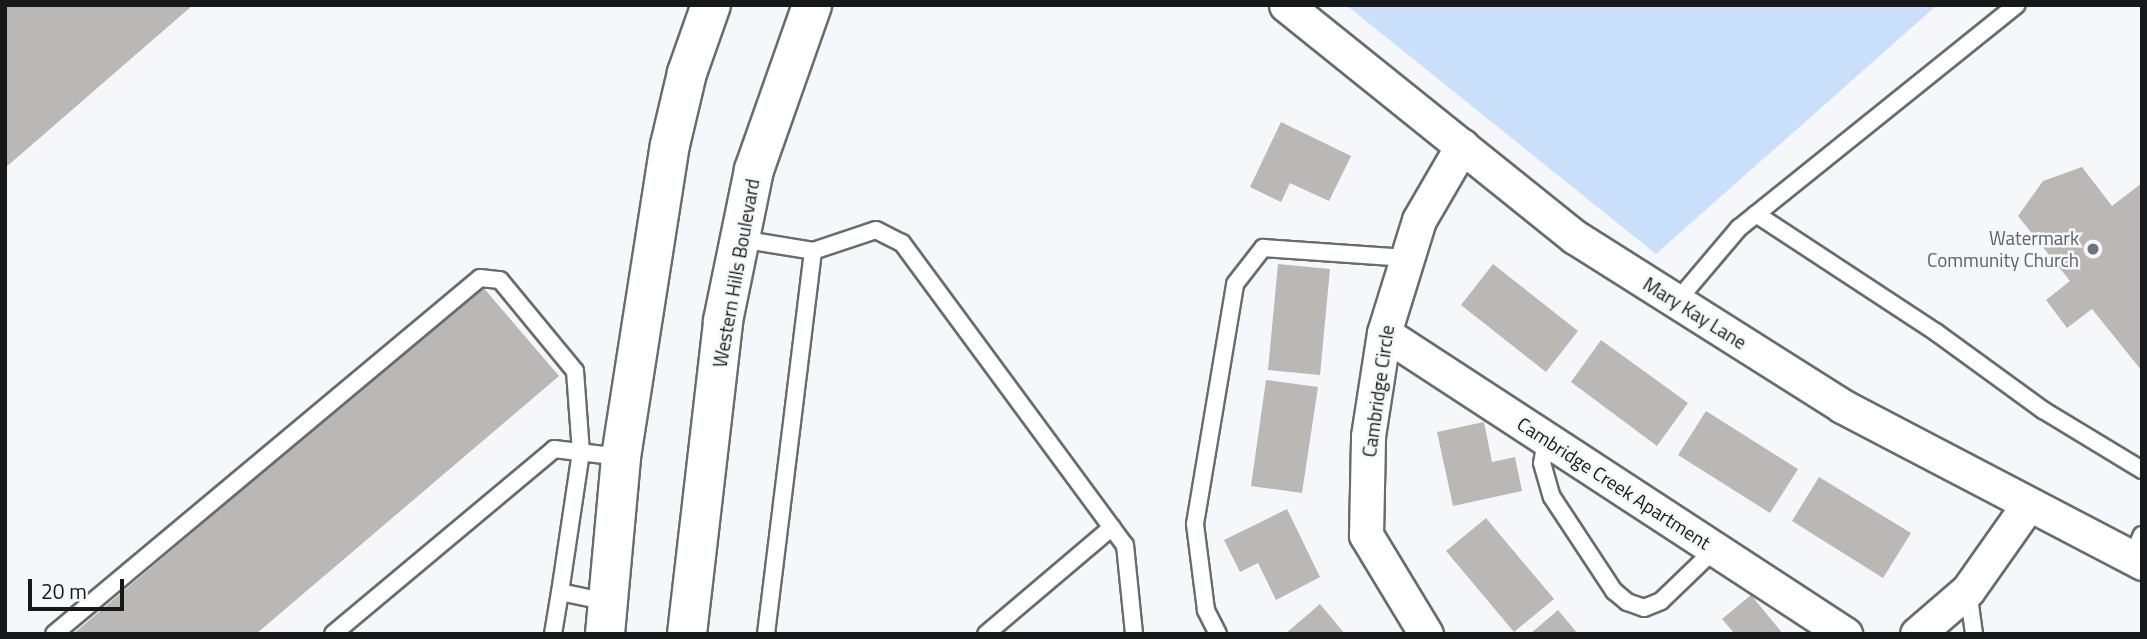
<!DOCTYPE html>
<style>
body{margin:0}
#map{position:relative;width:2147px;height:639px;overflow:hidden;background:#f5f7fa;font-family:"Titillium Web",sans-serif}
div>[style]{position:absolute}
.green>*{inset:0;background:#cadff9}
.building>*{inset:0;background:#bbb7b5}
.roads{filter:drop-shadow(2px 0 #696c6e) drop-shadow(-2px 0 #696c6e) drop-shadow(0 2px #696c6e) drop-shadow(0 -2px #696c6e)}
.service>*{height:16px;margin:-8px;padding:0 8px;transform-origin:8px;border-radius:8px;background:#fff}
.minor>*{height:33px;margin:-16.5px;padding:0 16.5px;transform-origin:16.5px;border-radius:16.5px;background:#fff}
.tertiary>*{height:38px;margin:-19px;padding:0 19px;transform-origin:19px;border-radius:19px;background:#fff}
.dots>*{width:19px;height:19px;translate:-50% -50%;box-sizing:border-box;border:4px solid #f5f7fa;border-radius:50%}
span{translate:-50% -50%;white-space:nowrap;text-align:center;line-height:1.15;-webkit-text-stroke:5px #f5f7fa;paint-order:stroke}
.worship-label{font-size:19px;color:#5b616d}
.right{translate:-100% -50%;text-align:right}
.street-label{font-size:19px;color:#171819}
.frame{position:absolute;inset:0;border:7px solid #171819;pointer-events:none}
.scale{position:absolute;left:28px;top:579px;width:96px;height:32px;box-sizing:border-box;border:4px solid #171819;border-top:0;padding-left:9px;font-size:21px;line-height:24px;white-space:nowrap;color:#171819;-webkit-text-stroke:5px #f5f7fa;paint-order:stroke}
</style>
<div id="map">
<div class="green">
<div style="clip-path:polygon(1346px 5px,1937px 5px,1656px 254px)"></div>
</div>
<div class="building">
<div style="clip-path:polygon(5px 5px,193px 5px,5px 168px)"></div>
<div style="clip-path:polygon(1281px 122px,1351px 156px,1329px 201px,1290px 183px,1281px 202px,1250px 187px)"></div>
<div style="clip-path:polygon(2082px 167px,2112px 206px,2142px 183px,2142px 371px,2092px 309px,2067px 328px,2046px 300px,2070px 281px,2018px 216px,2043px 181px)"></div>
<div style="clip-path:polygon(1278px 264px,1330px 269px,1320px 375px,1268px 370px)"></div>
<div style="clip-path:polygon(1493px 264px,1578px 331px,1546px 372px,1461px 305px)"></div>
<div style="clip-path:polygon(482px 286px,559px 376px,256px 634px,73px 634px)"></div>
<div style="clip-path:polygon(1601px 340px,1688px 403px,1657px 446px,1571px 382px)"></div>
<div style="clip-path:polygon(1266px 380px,1318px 387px,1302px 493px,1251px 486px)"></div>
<div style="clip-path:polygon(1706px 411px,1798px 469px,1770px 513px,1678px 455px)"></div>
<div style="clip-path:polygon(1484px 422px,1492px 462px,1515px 457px,1522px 491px,1453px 506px,1437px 432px)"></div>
<div style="clip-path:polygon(1819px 477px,1911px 533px,1883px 578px,1792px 521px)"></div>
<div style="clip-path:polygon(1287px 509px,1320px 577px,1276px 600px,1258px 563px,1240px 572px,1224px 540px)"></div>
<div style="clip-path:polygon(1486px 518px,1554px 599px,1514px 632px,1446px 551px)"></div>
<div style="clip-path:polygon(1751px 595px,1783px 634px,1735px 634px,1722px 619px)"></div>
<div style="clip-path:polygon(1320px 604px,1345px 634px,1285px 634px)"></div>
<div style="clip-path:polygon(1558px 610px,1578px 634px,1530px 634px)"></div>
</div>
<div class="roads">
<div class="service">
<div style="left:1756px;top:214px;width:217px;rotate:33.3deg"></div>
<div style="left:1937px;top:333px;width:131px;rotate:36deg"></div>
<div style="left:2043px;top:410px;width:116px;rotate:31.2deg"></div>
<div style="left:740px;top:239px;width:74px;rotate:9.3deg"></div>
<div style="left:813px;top:251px;width:66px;rotate:-18.4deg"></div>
<div style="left:876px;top:230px;width:29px;rotate:27deg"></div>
<div style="left:902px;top:243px;width:375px;rotate:53.6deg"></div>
<div style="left:1125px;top:545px;width:89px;rotate:84.2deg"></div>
<div style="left:1677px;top:301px;width:96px;rotate:-49.7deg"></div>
<div style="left:1739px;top:228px;width:356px;rotate:-38.8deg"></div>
<div style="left:1546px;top:439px;width:24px;rotate:99deg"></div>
<div style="left:1542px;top:463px;width:35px;rotate:74deg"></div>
<div style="left:1552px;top:497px;width:113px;rotate:56.6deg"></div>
<div style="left:1614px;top:591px;width:17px;rotate:40deg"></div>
<div style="left:1627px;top:602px;width:18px;rotate:19deg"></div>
<div style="left:1644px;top:608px;width:18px;rotate:-22deg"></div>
<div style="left:1661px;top:601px;width:75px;rotate:-43.9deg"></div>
<div style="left:2132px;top:558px;width:25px;rotate:-67deg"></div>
<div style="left:1968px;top:590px;width:44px;rotate:82.2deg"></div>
<div style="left:54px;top:634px;width:555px;rotate:-39.88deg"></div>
<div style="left:480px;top:278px;width:20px;rotate:6deg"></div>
<div style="left:500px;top:280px;width:118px;rotate:50.5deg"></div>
<div style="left:575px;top:371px;width:81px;rotate:85.8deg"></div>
<div style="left:581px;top:452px;width:142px;rotate:98.5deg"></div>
<div style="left:333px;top:634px;width:288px;rotate:-39.9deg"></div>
<div style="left:554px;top:449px;width:67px;rotate:6.8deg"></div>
<div style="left:553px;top:634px;width:43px;rotate:-80.5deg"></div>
<div style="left:560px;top:592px;width:49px;rotate:11.8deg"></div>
<div style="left:766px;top:634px;width:386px;rotate:-83deg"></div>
<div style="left:986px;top:634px;width:165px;rotate:-40.3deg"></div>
<div style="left:1218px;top:634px;width:27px;rotate:-117deg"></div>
<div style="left:1206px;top:610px;width:87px;rotate:-97.3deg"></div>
<div style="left:1195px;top:524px;width:243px;rotate:-80.5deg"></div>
<div style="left:1235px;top:284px;width:46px;rotate:-52.1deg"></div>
<div style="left:1263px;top:248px;width:144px;rotate:4deg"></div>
</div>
<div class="minor">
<div style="left:1286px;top:5px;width:371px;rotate:38.8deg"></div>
<div style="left:1575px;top:237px;width:316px;rotate:32.3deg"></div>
<div style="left:1842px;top:406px;width:339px;rotate:27.6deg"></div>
<div style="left:1384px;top:333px;width:551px;rotate:33.14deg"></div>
<div style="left:1426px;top:634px;width:116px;rotate:-121.2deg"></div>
<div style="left:1366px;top:535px;width:99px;rotate:-88.8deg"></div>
<div style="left:1368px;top:436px;width:104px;rotate:-81.2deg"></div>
<div style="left:1384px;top:333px;width:118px;rotate:-72.8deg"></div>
<div style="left:1419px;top:220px;width:86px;rotate:-59.8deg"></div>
<div style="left:1917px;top:634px;width:67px;rotate:-40.8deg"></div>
<div style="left:1968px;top:590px;width:104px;rotate:-54.8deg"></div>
</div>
<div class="tertiary">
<div style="left:605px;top:634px;width:178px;rotate:-84.8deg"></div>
<div style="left:621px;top:457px;width:316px;rotate:-81.1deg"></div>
<div style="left:670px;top:145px;width:74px;rotate:-76.7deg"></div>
<div style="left:687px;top:73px;width:72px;rotate:-70.6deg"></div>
<div style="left:687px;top:634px;width:315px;rotate:-83.4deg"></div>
<div style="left:723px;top:321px;width:154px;rotate:-78.4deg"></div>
<div style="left:754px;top:170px;width:175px;rotate:-70.6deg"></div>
</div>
</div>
<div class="dots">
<div style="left:2093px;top:249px;background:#6b7280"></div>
</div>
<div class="worship-label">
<span class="right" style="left:2079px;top:249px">Watermark<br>Community Church</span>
</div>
<div class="street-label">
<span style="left:736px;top:273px;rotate:-80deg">Western Hills Boulevard</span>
<span style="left:1695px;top:313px;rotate:32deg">Mary Kay Lane</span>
<span style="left:1378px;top:391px;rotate:-82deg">Cambridge Circle</span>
<span style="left:1614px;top:483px;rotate:33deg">Cambridge Creek Apartment</span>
</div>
<div class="frame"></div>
<div class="scale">20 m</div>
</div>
